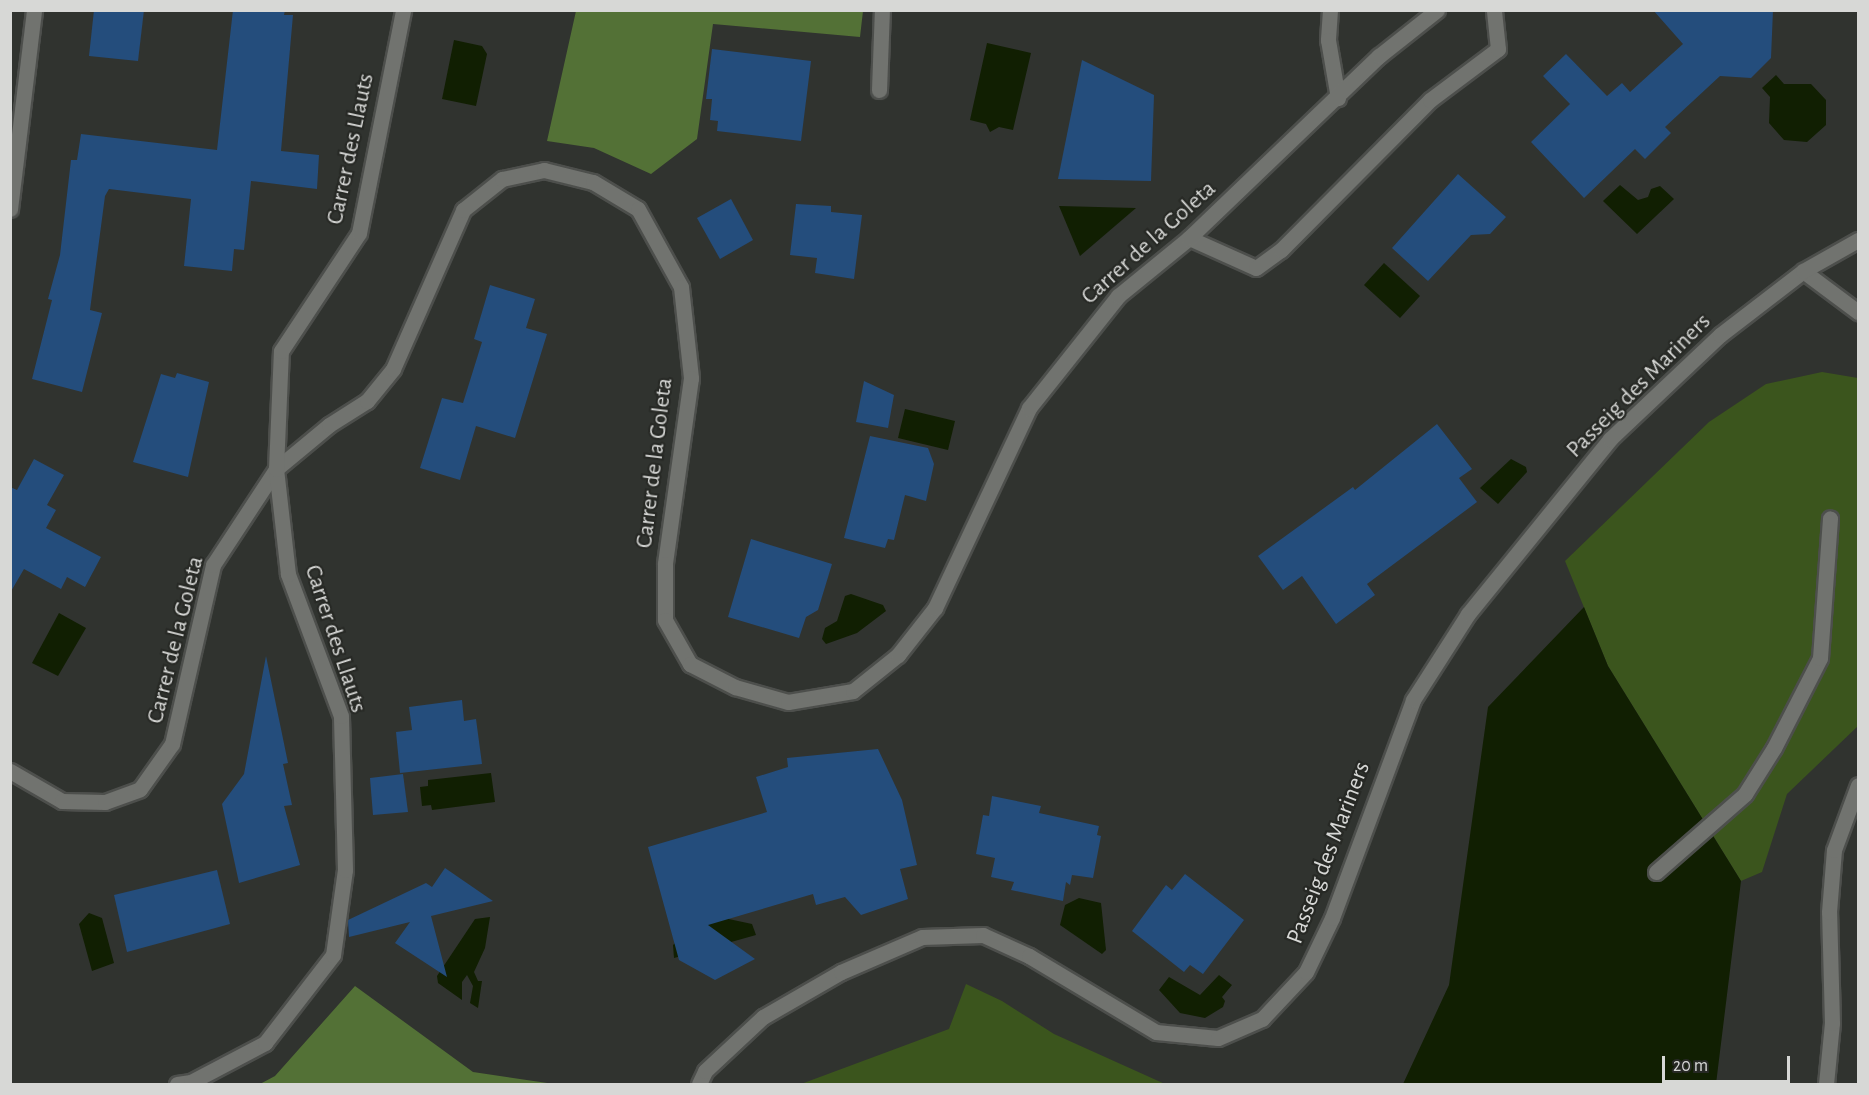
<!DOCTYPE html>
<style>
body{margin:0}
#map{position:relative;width:1869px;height:1095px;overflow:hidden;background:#30332f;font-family:"Alegreya Sans",sans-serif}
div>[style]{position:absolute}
.green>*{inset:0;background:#3b551d}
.forest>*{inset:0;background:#537136}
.water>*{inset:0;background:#111f02}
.building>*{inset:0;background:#244d7c}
.roads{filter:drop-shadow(2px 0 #4d4f4c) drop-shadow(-2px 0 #4d4f4c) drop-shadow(0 2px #4d4f4c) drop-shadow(0 -2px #4d4f4c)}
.service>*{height:15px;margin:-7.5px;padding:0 7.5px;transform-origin:7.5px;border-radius:7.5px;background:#71736f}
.minor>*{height:15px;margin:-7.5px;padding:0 7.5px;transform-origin:7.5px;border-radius:7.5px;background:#71736f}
span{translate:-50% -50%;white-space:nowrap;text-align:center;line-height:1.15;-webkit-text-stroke:4.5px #272925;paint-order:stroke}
.street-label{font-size:24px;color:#d7d8d6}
.frame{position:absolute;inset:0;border:12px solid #d7d8d6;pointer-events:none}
.scale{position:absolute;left:1662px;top:1056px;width:128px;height:27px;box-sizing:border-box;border:3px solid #d7d8d6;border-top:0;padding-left:8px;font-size:18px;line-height:21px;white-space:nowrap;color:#d7d8d6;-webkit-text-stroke:4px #272925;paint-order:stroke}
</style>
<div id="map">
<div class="green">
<div style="clip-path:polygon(1822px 372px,1858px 378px,1858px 726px,1787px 794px,1762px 872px,1741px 881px,1608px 666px,1565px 561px,1709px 422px,1766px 384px)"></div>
<div style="clip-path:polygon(966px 984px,1002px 1001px,1054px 1034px,1165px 1084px,801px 1084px,949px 1029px)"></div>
</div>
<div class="forest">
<div style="clip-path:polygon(576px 11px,576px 10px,863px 11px,860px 37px,713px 24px,697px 139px,651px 174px,594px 148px,547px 141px)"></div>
<div style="clip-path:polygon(355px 986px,473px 1072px,554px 1084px,260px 1084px,275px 1076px)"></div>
</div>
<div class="water">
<div style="clip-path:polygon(454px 40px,482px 46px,487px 54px,476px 106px,442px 99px)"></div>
<div style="clip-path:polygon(987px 43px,1031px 53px,1013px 130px,999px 127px,990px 132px,986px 124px,970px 120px)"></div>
<div style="clip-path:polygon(1776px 75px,1784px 84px,1811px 84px,1826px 100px,1826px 125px,1807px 142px,1784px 140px,1769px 123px,1770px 97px,1762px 88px)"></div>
<div style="clip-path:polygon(1620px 185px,1638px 200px,1648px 197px,1651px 189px,1660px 186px,1674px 199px,1637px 234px,1603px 201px)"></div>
<div style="clip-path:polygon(1059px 206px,1136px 208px,1080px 256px)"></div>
<div style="clip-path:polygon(1384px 263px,1420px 296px,1400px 318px,1364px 285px)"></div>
<div style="clip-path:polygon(905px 409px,955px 421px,948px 450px,898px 438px)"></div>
<div style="clip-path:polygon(1511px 459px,1526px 467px,1527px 472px,1498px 504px,1480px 488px)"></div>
<div style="clip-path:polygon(851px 594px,883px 605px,886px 611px,857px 633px,826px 644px,822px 639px,825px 628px,837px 621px,845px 596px)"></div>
<div style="clip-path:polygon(1584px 607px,1608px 666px,1741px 881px,1716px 1084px,1403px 1084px,1449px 985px,1488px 707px)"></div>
<div style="clip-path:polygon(59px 613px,86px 628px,58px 676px,32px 663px)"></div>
<div style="clip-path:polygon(491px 773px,495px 802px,432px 810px,431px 805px,422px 806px,420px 787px,428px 786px,428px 780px)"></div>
<div style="clip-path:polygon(1079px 898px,1101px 903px,1106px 950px,1102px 954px,1060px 925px,1065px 905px)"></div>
<div style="clip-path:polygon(89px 913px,102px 918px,114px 963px,92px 971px,79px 924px)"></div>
<div style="clip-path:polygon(490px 917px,485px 948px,474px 972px,478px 981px,482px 981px,478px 1008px,470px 1003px,473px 986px,467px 975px,462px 982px,462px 1000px,438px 983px,437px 976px,475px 919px)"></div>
<div style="clip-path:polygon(724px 918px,752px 924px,756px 935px,674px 958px,673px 945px,693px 928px)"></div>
<div style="clip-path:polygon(1219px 975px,1232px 985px,1222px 997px,1225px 1001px,1223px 1007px,1205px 1018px,1180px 1013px,1159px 990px,1169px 977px,1200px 995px)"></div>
</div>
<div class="building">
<div style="clip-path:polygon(94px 10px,144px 10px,138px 61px,89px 56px)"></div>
<div style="clip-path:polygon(233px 10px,285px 10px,284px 15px,293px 15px,281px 151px,319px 155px,317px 189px,251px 181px,244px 250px,234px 249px,232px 271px,184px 266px,191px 199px,109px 189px,105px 196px,90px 310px,102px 313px,82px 392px,32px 379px,52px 300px,48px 299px,60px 255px,71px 160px,77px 160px,81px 134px,217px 150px)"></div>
<div style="clip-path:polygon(1653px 10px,1773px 10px,1771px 58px,1751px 78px,1720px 76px,1665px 127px,1671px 133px,1645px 159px,1635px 149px,1584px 198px,1531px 142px,1570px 104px,1543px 76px,1566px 54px,1607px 96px,1622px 83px,1630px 92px,1683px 44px)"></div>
<div style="clip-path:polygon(712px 49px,811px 61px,801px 141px,717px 131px,718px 121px,710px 120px,712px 99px,706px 99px)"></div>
<div style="clip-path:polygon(1082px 60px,1154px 95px,1151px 181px,1058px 179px)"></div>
<div style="clip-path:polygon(1458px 174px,1506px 217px,1490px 234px,1471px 235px,1428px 281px,1392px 248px)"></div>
<div style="clip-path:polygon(731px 199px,753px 240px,720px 259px,697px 218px)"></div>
<div style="clip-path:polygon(796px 204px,831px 206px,831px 212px,862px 215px,854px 279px,815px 273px,817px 258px,790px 255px)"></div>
<div style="clip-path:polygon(490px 285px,535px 299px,526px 328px,547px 334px,515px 438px,476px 426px,460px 480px,420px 468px,442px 398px,463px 403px,482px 342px,474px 339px)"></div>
<div style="clip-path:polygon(177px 373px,209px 382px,188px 477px,133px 462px,161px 374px,175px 378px)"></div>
<div style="clip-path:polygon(864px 381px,894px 395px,888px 428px,856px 422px)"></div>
<div style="clip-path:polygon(1437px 424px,1472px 469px,1459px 478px,1477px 502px,1367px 584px,1375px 595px,1336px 624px,1302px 576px,1283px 590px,1258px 556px,1353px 487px,1355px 490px)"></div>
<div style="clip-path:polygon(870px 436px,928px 448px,934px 464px,926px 501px,905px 495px,894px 540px,888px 539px,885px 548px,844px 538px)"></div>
<div style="clip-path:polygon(34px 459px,64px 475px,47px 505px,56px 510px,46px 528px,101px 557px,85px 587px,67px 577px,61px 589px,24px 569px,10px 593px,10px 487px,17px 490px)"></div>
<div style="clip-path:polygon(751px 539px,832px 564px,818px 610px,806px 617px,799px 638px,728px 617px)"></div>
<div style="clip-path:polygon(266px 656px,288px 763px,283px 764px,292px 805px,284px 806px,300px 865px,239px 883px,222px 804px,244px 774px)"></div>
<div style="clip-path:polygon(462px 700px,464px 721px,476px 719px,482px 764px,400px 773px,396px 732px,412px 730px,409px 707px)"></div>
<div style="clip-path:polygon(878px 749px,902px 800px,917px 865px,900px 869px,908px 899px,861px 915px,845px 897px,816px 905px,813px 894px,708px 925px,755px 959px,715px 980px,679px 960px,648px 847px,767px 812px,756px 777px,788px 767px,787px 758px)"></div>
<div style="clip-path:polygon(403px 774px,408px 812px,373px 815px,370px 778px)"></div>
<div style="clip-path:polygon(992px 796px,1041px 806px,1039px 813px,1099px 826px,1097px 835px,1101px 836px,1093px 878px,1072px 875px,1070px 885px,1066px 882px,1063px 901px,1011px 890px,1014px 882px,991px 877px,995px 858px,976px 854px,983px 815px,989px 816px)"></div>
<div style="clip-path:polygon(445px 868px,493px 901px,431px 916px,447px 977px,395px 943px,410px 922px,349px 937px,348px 920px,426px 883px,432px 887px)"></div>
<div style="clip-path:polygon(217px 870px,230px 924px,127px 952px,114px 895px)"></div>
<div style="clip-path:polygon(1185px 874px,1244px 920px,1203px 974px,1190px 965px,1184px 972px,1132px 931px,1166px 885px,1172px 890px)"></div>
</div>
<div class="roads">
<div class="service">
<div style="left:1189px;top:238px;width:73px;rotate:24.1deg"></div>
<div style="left:1256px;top:268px;width:31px;rotate:-36deg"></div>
<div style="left:1281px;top:250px;width:211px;rotate:-45.2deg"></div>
<div style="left:1430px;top:100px;width:85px;rotate:-36.9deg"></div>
<div style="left:1498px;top:49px;width:39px;rotate:-96deg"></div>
<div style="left:1656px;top:872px;width:118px;rotate:-41.2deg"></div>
<div style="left:1745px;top:794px;width:54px;rotate:-57.8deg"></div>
<div style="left:1774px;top:748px;width:101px;rotate:-62.9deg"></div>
<div style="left:1820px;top:658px;width:140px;rotate:-85.9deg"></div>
</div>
<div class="minor">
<div style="left:1330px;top:10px;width:30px;rotate:94deg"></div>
<div style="left:1328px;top:40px;width:59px;rotate:80.2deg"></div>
<div style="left:879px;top:90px;width:80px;rotate:-87.9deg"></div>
<div style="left:10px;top:209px;width:200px;rotate:-83.1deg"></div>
<div style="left:1803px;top:271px;width:69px;rotate:36.7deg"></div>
<div style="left:10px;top:771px;width:60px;rotate:30deg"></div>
<div style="left:62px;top:801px;width:43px;rotate:1.3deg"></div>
<div style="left:105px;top:802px;width:37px;rotate:-20deg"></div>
<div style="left:140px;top:789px;width:55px;rotate:-54.6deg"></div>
<div style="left:172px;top:744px;width:184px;rotate:-77.1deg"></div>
<div style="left:213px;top:565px;width:115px;rotate:-56.7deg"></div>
<div style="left:276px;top:469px;width:69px;rotate:-39.7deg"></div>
<div style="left:329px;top:425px;width:45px;rotate:-32.3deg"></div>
<div style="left:367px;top:401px;width:41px;rotate:-50.9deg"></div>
<div style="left:393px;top:369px;width:174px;rotate:-66.2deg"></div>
<div style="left:463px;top:210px;width:50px;rotate:-38.5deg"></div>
<div style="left:502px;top:179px;width:43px;rotate:-12.1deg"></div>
<div style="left:544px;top:170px;width:50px;rotate:13.8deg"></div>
<div style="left:593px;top:182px;width:52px;rotate:31deg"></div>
<div style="left:638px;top:209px;width:89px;rotate:61.1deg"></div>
<div style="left:681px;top:287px;width:92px;rotate:83.7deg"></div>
<div style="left:691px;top:378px;width:188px;rotate:98deg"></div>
<div style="left:665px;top:564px;width:56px;rotate:90deg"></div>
<div style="left:665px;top:620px;width:51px;rotate:60.4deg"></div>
<div style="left:690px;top:664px;width:51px;rotate:27.1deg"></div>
<div style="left:735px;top:687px;width:55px;rotate:15.8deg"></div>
<div style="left:788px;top:702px;width:66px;rotate:-9.6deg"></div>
<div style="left:853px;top:691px;width:58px;rotate:-38.7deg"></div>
<div style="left:898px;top:655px;width:60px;rotate:-51.8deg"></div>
<div style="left:935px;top:608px;width:221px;rotate:-64.8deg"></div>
<div style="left:1029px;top:408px;width:143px;rotate:-51.5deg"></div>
<div style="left:1118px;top:296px;width:92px;rotate:-39.2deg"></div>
<div style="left:1189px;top:238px;width:263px;rotate:-43.8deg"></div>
<div style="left:1379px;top:56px;width:74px;rotate:-38.4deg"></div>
<div style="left:177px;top:1084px;width:14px;rotate:-8deg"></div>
<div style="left:191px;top:1082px;width:84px;rotate:-27.8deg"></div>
<div style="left:265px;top:1043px;width:111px;rotate:-52.3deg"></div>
<div style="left:333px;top:955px;width:86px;rotate:-82deg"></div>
<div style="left:345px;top:870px;width:154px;rotate:-91.5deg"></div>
<div style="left:341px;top:716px;width:152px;rotate:-110.5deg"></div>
<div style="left:288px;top:574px;width:106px;rotate:-96.5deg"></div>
<div style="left:276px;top:469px;width:118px;rotate:-87.6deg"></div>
<div style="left:281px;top:351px;width:141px;rotate:-56.5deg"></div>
<div style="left:359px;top:233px;width:227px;rotate:-78.8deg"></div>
<div style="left:699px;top:1084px;width:14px;rotate:-65deg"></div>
<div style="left:705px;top:1071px;width:79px;rotate:-43deg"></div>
<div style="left:763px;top:1017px;width:90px;rotate:-30deg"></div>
<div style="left:841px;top:972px;width:88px;rotate:-23.4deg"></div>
<div style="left:922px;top:937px;width:61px;rotate:-1.9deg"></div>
<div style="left:983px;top:935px;width:51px;rotate:24.5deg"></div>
<div style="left:1029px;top:956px;width:148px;rotate:30.9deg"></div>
<div style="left:1156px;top:1032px;width:62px;rotate:5.5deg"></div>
<div style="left:1218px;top:1038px;width:48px;rotate:-23.4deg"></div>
<div style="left:1262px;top:1019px;width:64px;rotate:-46.9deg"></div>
<div style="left:1306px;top:972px;width:60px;rotate:-64.3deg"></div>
<div style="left:1332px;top:918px;width:233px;rotate:-69.6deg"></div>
<div style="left:1413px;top:700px;width:102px;rotate:-57.4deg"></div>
<div style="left:1468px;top:614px;width:225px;rotate:-50.9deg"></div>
<div style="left:1610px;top:439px;width:151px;rotate:-43.4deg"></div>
<div style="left:1720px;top:335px;width:105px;rotate:-37.6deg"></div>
<div style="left:1803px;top:271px;width:63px;rotate:-29.4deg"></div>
<div style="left:1826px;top:1084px;width:61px;rotate:-84.4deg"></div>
<div style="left:1832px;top:1023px;width:111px;rotate:-91.5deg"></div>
<div style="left:1829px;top:912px;width:62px;rotate:-85.4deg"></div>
<div style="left:1834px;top:850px;width:69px;rotate:-69.7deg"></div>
</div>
</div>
<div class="street-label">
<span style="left:351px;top:149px;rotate:-78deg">Carrer des Llauts</span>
<span style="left:1149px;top:243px;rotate:-42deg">Carrer de la Goleta</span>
<span style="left:1639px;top:386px;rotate:-45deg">Passeig des Mariners</span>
<span style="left:655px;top:463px;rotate:-83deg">Carrer de la Goleta</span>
<span style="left:335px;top:639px;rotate:72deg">Carrer des Llauts</span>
<span style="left:176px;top:640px;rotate:-76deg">Carrer de la Goleta</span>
<span style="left:1329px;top:853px;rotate:-69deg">Passeig des Mariners</span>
</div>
<div class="frame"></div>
<div class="scale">20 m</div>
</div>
